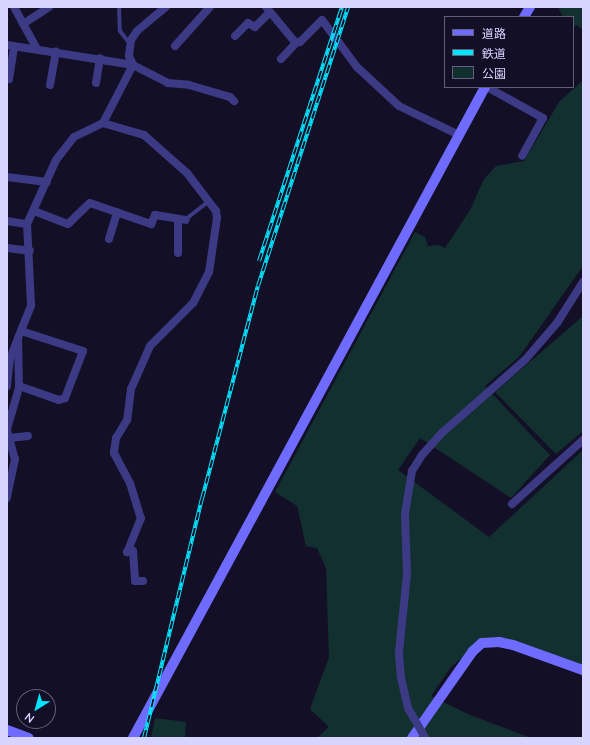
<!DOCTYPE html>
<meta charset="utf-8">
<style>
body{margin:0}
#map{position:relative;width:590px;height:745px;overflow:hidden;background:#130f26;font-family:Lato,"Noto Sans JP",sans-serif}
div>[style]{position:absolute}
.green>*{inset:0;background:#12302f}
.lane>*{height:4px;margin:-2px;padding:0 2px;transform-origin:2px;border-radius:2px;background:#3d3a85}
.street>*{height:8px;margin:-4px;padding:0 4px;transform-origin:4px;border-radius:4px;background:#3d3a85}
.secondary>*{height:10px;margin:-5px;padding:0 5px;transform-origin:5px;border-radius:5px;background:#6f6bff}
.rail>*{height:4px;margin-top:-2px;transform-origin:0;background:repeating-linear-gradient(90deg,#130f26 0 8px,#00e5ff 0 16px);box-sizing:border-box;border-block:1px solid #00e5ff}
.street-bridge>*{height:8px;margin:-4px;padding:0 4px;transform-origin:4px;border-radius:4px;background:#3d3a85}
span{translate:-50% -50%;white-space:nowrap;text-align:center;line-height:1.15;-webkit-text-stroke:3px #130f26;paint-order:stroke}
.frame{position:absolute;inset:0;border:8px solid #d9d4ff;pointer-events:none}
.legend{position:absolute;left:444px;top:16px;width:130px;height:72px;box-sizing:border-box;background:#130f26;border:1px solid #625e7d;margin:0;padding:5px 7px;list-style:none;font-size:12px;color:#d9d4ff}
.legend li{display:flex;align-items:center;gap:8px;height:20px}
.legend b{width:20px;border:1px solid #625e7d}
.north{position:absolute;left:16px;top:689px;width:40px;height:40px;box-sizing:border-box;background:#130f26;border:1px solid #625e7d;border-radius:50%;rotate:217deg;font-size:11px;font-weight:700;line-height:16px;text-align:center;color:#d9d4ff}
.north::after{content:'';display:block;margin:auto;width:14px;height:18px;background:#00e5ff;clip-path:polygon(50% 0,100% 100%,50% 72%,0 100%)}
</style>
<div id="map">
<div class="green">
<div style="clip-path:polygon(558px 7px,583px 7px,583px 30px,577px 25px,573px 27px,573px 17px,563px 17px)"></div>
<div style="clip-path:polygon(583px 80px,583px 266px,519px 357px,485px 386px,550px 455px,511px 498px,420px 438px,398px 470px,489px 537px,583px 450px,583px 674px,505px 644px,480px 643px,451px 667px,431px 696px,470px 715px,531px 738px,317px 738px,329px 727px,310px 709px,329px 657px,326px 568px,317px 548px,306px 546px,297px 506px,275px 492px,415px 232px,425px 237px,428px 246px,439px 245px,445px 248px,470px 210px,484px 179px,496px 166px,524px 161px,559px 102px)"></div>
<div style="clip-path:polygon(583px 316px,583px 431px,556px 454px,495px 392px)"></div>
<div style="clip-path:polygon(155px 718px,186px 722px,185px 738px,151px 738px)"></div>
</div>
<div class="lane">
<div style="left:119px;top:7px;width:24px;rotate:88deg"></div>
<div style="left:120px;top:31px;width:16px;rotate:52deg"></div>
<div style="left:186px;top:219px;width:29px;rotate:-38deg"></div>
</div>
<div class="street">
<div style="left:14px;top:7px;width:48px;rotate:61.3deg"></div>
<div style="left:266px;top:7px;width:45px;rotate:50.4deg"></div>
<div style="left:295px;top:42px;width:5px"></div>
<div style="left:300px;top:42px;width:31px;rotate:-45deg"></div>
<div style="left:322px;top:20px;width:59px;rotate:53.3deg"></div>
<div style="left:357px;top:67px;width:57px;rotate:42.9deg"></div>
<div style="left:399px;top:106px;width:67px;rotate:25.8deg"></div>
<div style="left:23px;top:24px;width:31px;rotate:-33deg"></div>
<div style="left:235px;top:36px;width:18px;rotate:-45deg"></div>
<div style="left:248px;top:23px;width:8px;rotate:30deg"></div>
<div style="left:255px;top:27px;width:21px;rotate:-45deg"></div>
<div style="left:7px;top:45px;width:128px;rotate:9deg"></div>
<div style="left:133px;top:65px;width:39px;rotate:27deg"></div>
<div style="left:168px;top:83px;width:21px;rotate:5deg"></div>
<div style="left:189px;top:85px;width:43px;rotate:16.3deg"></div>
<div style="left:230px;top:97px;width:6px;rotate:45deg"></div>
<div style="left:175px;top:46px;width:52px;rotate:-48.1deg"></div>
<div style="left:281px;top:59px;width:23px;rotate:-47deg"></div>
<div style="left:9px;top:79px;width:33px;rotate:-81deg"></div>
<div style="left:96px;top:83px;width:25px;rotate:-81deg"></div>
<div style="left:50px;top:85px;width:34px;rotate:-80deg"></div>
<div style="left:487px;top:87px;width:64px;rotate:29deg"></div>
<div style="left:543px;top:118px;width:43px;rotate:118.9deg"></div>
<div style="left:103px;top:123px;width:43px;rotate:16.3deg"></div>
<div style="left:144px;top:135px;width:57px;rotate:41.5deg"></div>
<div style="left:187px;top:173px;width:48px;rotate:52.7deg"></div>
<div style="left:216px;top:211px;width:7px;rotate:82deg"></div>
<div style="left:217px;top:218px;width:55px;rotate:98.4deg"></div>
<div style="left:209px;top:272px;width:35px;rotate:117deg"></div>
<div style="left:193px;top:303px;width:61px;rotate:135deg"></div>
<div style="left:150px;top:346px;width:47px;rotate:113.8deg"></div>
<div style="left:131px;top:389px;width:31px;rotate:97deg"></div>
<div style="left:127px;top:420px;width:21px;rotate:121deg"></div>
<div style="left:116px;top:438px;width:15px;rotate:98deg"></div>
<div style="left:114px;top:453px;width:34px;rotate:62deg"></div>
<div style="left:130px;top:483px;width:37px;rotate:73deg"></div>
<div style="left:141px;top:518px;width:37px;rotate:112deg"></div>
<div style="left:127px;top:552px;width:6px;rotate:-9deg"></div>
<div style="left:133px;top:551px;width:30px;rotate:86deg"></div>
<div style="left:135px;top:581px;width:8px"></div>
<div style="left:7px;top:177px;width:40px;rotate:7.1deg"></div>
<div style="left:34px;top:211px;width:36px;rotate:21deg"></div>
<div style="left:68px;top:224px;width:30px;rotate:-44deg"></div>
<div style="left:90px;top:203px;width:65px;rotate:19deg"></div>
<div style="left:151px;top:224px;width:10px;rotate:-66deg"></div>
<div style="left:155px;top:215px;width:31px;rotate:9deg"></div>
<div style="left:178px;top:219px;width:34px;rotate:90deg"></div>
<div style="left:7px;top:221px;width:20px;rotate:9deg"></div>
<div style="left:109px;top:239px;width:28px;rotate:-73deg"></div>
<div style="left:7px;top:248px;width:23px;rotate:7deg"></div>
<div style="left:7px;top:386px;width:27px;rotate:-84deg"></div>
<div style="left:10px;top:359px;width:19px;rotate:-69deg"></div>
<div style="left:19px;top:386px;width:42px;rotate:19.3deg"></div>
<div style="left:59px;top:400px;width:6px;rotate:-18deg"></div>
<div style="left:65px;top:398px;width:50px;rotate:-69deg"></div>
<div style="left:83px;top:351px;width:65px;rotate:-162.1deg"></div>
<div style="left:7px;top:429px;width:43px;rotate:-73.7deg"></div>
<div style="left:19px;top:388px;width:50px;rotate:-91.1deg"></div>
<div style="left:18px;top:338px;width:35px;rotate:-68deg"></div>
<div style="left:31px;top:305px;width:81px;rotate:-92.8deg"></div>
<div style="left:27px;top:224px;width:70px;rotate:-65.6deg"></div>
<div style="left:56px;top:160px;width:29px;rotate:-52deg"></div>
<div style="left:74px;top:137px;width:32px;rotate:-26deg"></div>
<div style="left:103px;top:123px;width:65px;rotate:-62.7deg"></div>
<div style="left:133px;top:65px;width:10px;rotate:-114deg"></div>
<div style="left:129px;top:56px;width:16px;rotate:-83deg"></div>
<div style="left:131px;top:40px;width:11px;rotate:-56deg"></div>
<div style="left:137px;top:31px;width:38px;rotate:-40deg"></div>
<div style="left:7px;top:430px;width:30px;rotate:75deg"></div>
<div style="left:15px;top:459px;width:40px;rotate:102deg"></div>
<div style="left:9px;top:438px;width:19px;rotate:-6deg"></div>
<div style="left:512px;top:504px;width:96px;rotate:-42deg"></div>
<div style="left:408px;top:708px;width:32px;rotate:-103deg"></div>
<div style="left:401px;top:677px;width:25px;rotate:-95deg"></div>
<div style="left:399px;top:652px;width:78px;rotate:-84.1deg"></div>
<div style="left:407px;top:574px;width:60px;rotate:-91.9deg"></div>
<div style="left:405px;top:514px;width:44px;rotate:-80.8deg"></div>
<div style="left:412px;top:471px;width:19px;rotate:-58deg"></div>
<div style="left:422px;top:455px;width:31px;rotate:-48deg"></div>
<div style="left:443px;top:432px;width:109px;rotate:-41.3deg"></div>
<div style="left:525px;top:360px;width:49px;rotate:-49.1deg"></div>
<div style="left:557px;top:323px;width:49px;rotate:-57.6deg"></div>
</div>
<div class="secondary">
<div style="left:524px;top:17px;width:12px;rotate:-59deg"></div>
<div style="left:7px;top:730px;width:23px;rotate:20deg"></div>
<div style="left:133px;top:738px;width:740px;rotate:-61.6deg"></div>
<div style="left:412px;top:738px;width:106px;rotate:-55deg"></div>
<div style="left:473px;top:651px;width:12px;rotate:-42deg"></div>
<div style="left:482px;top:643px;width:17px;rotate:-3deg"></div>
<div style="left:499px;top:642px;width:14px;rotate:12deg"></div>
<div style="left:513px;top:645px;width:74px;rotate:19.7deg"></div>
</div>
<div class="rail">
<div style="left:259px;top:261px;width:267px;rotate:-71.9deg"></div>
<div style="left:144px;top:738px;width:246px;rotate:-76.4deg"></div>
<div style="left:202px;top:499px;width:220px;rotate:-75.3deg"></div>
<div style="left:258px;top:286px;width:293px;rotate:-72.1deg"></div>
</div>
<div class="street-bridge">
<div style="left:408px;top:708px;width:34px;rotate:60deg"></div>
</div>
<div class="frame"></div>
<ul class="legend">
<li><b style="height:5px;background:#6f6bff"></b>道路</li>
<li><b style="height:5px;background:#00e5ff"></b>鉄道</li>
<li><b style="height:11px;background:#12302f"></b>公園</li>
</ul>
<div class="north">N</div>
</div>
